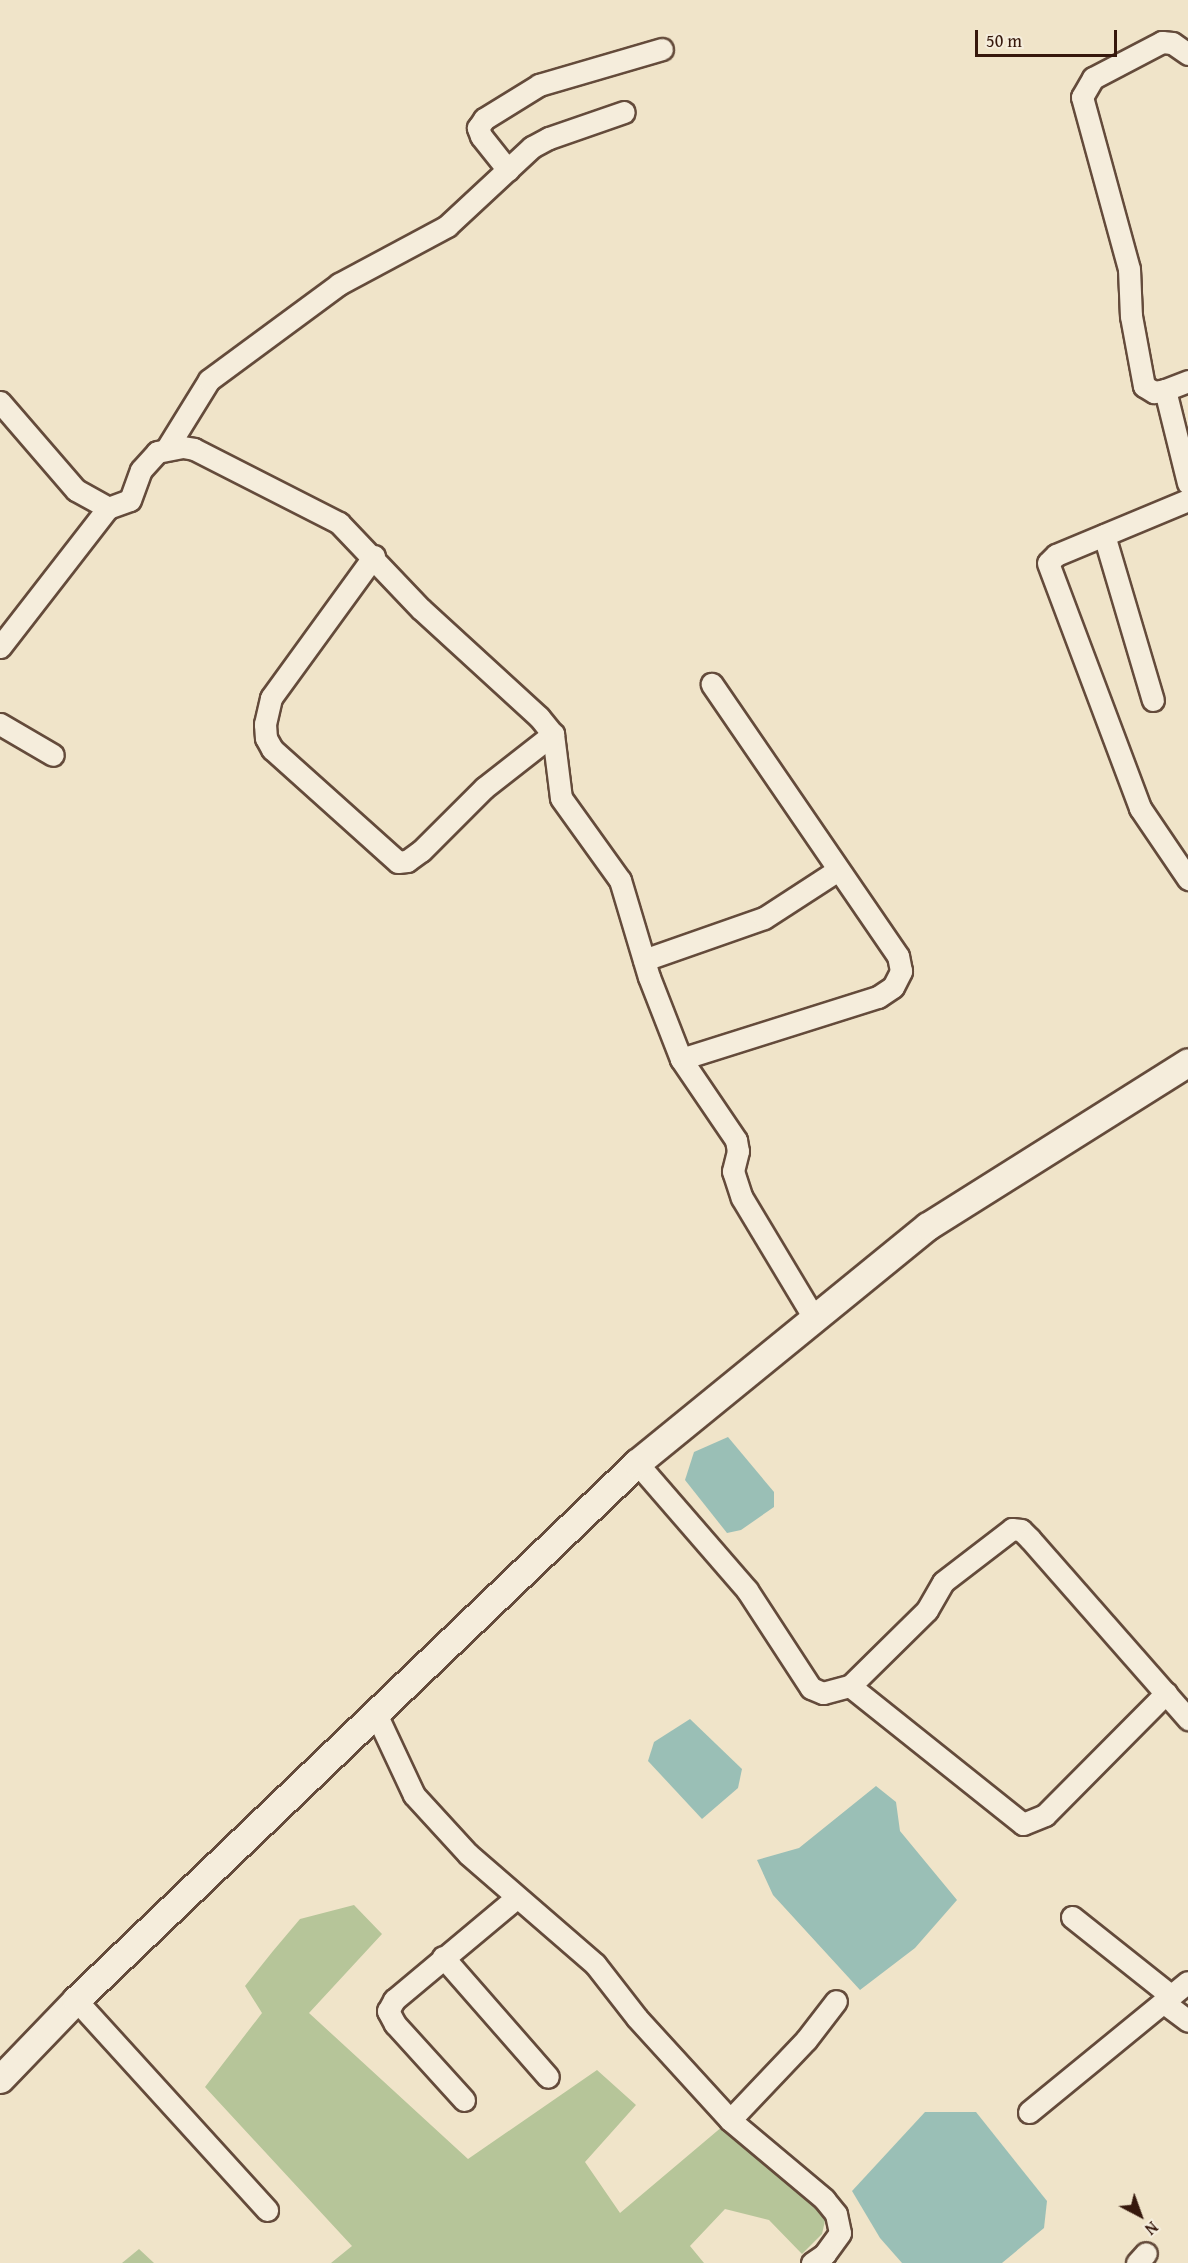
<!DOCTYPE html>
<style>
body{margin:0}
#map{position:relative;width:1188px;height:2263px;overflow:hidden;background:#f0e4c9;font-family:"Gentium Book Plus",serif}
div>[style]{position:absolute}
.green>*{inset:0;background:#b6c599}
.water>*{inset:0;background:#9abfb6}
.roads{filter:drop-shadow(2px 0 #644b3b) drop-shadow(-2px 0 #644b3b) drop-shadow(0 2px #644b3b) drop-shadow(0 -2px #644b3b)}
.minor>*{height:21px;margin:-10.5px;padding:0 10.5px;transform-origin:10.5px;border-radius:10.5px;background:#f5eddc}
.tertiary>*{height:27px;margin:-13.5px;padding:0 13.5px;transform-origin:13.5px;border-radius:13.5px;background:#f5eddc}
span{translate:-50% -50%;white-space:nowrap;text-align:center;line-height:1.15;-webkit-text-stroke:4.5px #f5eddc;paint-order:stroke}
.north{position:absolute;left:1110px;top:2185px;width:60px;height:60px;-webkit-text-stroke:4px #f5eddc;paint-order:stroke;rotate:139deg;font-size:16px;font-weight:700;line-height:24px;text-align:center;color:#36180c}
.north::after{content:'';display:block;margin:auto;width:21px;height:27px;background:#36180c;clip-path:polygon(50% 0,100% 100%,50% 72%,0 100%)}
.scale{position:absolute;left:975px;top:30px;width:142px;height:27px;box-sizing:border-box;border:3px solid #36180c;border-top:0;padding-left:8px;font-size:18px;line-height:21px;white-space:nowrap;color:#36180c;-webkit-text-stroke:4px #f5eddc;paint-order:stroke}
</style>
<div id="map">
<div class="green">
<div style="clip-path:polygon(354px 1905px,382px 1934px,309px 2013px,468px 2159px,597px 2070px,636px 2105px,585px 2162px,620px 2213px,723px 2126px,827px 2212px,822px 2234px,802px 2254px,769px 2220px,725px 2209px,690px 2246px,704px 2263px,331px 2263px,352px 2246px,205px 2087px,262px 2013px,245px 1986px,273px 1951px,300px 1919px)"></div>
<div style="clip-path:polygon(139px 2249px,154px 2263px,122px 2263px)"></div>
</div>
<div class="water">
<div style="clip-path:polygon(728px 1437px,774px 1492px,774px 1507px,741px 1530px,727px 1533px,685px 1480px,694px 1452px)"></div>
<div style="clip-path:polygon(690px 1719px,742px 1769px,738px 1788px,702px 1819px,648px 1761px,654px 1742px)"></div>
<div style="clip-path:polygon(876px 1786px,896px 1802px,900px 1831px,957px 1900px,915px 1948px,860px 1990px,773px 1895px,757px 1860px,799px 1848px)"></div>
<div style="clip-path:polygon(925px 2112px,976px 2112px,1047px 2201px,1044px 2228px,1002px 2263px,902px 2263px,880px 2238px,852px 2191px)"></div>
</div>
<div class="roads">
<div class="minor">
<div style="left:1188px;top:54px;width:19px;rotate:-145deg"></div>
<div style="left:1172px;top:43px;width:10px;rotate:-174deg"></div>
<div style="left:1162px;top:42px;width:78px;rotate:152.4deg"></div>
<div style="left:1093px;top:78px;width:22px;rotate:120deg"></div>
<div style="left:1082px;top:97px;width:178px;rotate:74.7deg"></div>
<div style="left:1129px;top:269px;width:47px;rotate:87.6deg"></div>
<div style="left:1131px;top:316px;width:71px;rotate:79.5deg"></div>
<div style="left:1144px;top:386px;width:12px;rotate:31deg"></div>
<div style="left:1154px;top:392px;width:11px;rotate:-10deg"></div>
<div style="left:1165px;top:390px;width:96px;rotate:76.1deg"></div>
<div style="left:508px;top:170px;width:43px;rotate:-128.5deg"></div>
<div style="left:481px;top:136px;width:9px;rotate:-111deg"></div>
<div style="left:478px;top:128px;width:11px;rotate:-56deg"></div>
<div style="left:484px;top:119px;width:65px;rotate:-31.7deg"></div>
<div style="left:539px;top:85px;width:128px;rotate:-16.3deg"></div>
<div style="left:1165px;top:390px;width:25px;rotate:-21deg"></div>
<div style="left:0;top:402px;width:116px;rotate:49.2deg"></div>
<div style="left:76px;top:490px;width:37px;rotate:29deg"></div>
<div style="left:108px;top:508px;width:23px;rotate:-20deg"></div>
<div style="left:130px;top:500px;width:32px;rotate:-70deg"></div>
<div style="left:141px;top:470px;width:24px;rotate:-48deg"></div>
<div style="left:157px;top:452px;width:26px;rotate:-11deg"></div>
<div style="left:183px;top:447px;width:11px;rotate:10deg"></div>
<div style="left:194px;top:449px;width:163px;rotate:27deg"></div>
<div style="left:339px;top:523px;width:119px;rotate:46.4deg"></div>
<div style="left:421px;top:609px;width:160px;rotate:42.5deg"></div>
<div style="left:539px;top:717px;width:22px;rotate:51deg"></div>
<div style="left:553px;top:734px;width:64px;rotate:82.9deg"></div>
<div style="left:561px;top:798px;width:101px;rotate:54.3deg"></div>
<div style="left:620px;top:880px;width:101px;rotate:73.4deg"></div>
<div style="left:649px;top:977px;width:88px;rotate:68.7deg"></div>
<div style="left:681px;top:1059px;width:98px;rotate:55.8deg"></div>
<div style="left:736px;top:1140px;width:11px;rotate:80deg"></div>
<div style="left:738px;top:1151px;width:21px;rotate:104deg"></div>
<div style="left:733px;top:1171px;width:28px;rotate:72deg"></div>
<div style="left:742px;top:1198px;width:138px;rotate:59deg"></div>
<div style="left:167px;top:448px;width:80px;rotate:-58.3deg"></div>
<div style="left:209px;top:380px;width:162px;rotate:-36.4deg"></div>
<div style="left:339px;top:284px;width:123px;rotate:-28.2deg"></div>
<div style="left:447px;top:226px;width:116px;rotate:-42.9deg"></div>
<div style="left:532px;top:147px;width:19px;rotate:-28deg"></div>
<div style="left:549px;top:138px;width:79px;rotate:-19.1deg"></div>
<div style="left:1188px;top:500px;width:143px;rotate:157.4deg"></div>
<div style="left:1056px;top:555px;width:11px;rotate:135deg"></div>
<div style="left:1048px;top:563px;width:262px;rotate:69.4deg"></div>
<div style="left:1140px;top:808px;width:86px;rotate:55.9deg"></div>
<div style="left:1104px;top:535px;width:172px;rotate:73.5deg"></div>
<div style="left:374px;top:556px;width:175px;rotate:126deg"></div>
<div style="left:271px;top:698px;width:27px;rotate:103deg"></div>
<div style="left:265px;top:724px;width:14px;rotate:86deg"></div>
<div style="left:266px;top:738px;width:13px;rotate:61deg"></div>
<div style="left:272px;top:749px;width:169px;rotate:41.9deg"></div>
<div style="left:398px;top:862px;width:9px;rotate:-6deg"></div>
<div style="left:407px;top:861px;width:17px;rotate:-36deg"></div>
<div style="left:421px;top:851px;width:89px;rotate:-45deg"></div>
<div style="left:484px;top:788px;width:88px;rotate:-38deg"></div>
<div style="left:0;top:647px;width:176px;rotate:-52.2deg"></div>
<div style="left:0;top:724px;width:61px;rotate:30.3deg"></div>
<div style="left:644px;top:960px;width:127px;rotate:-19.3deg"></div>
<div style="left:764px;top:918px;width:88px;rotate:-33deg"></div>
<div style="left:681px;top:1059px;width:207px;rotate:-17.5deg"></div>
<div style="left:878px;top:997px;width:18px;rotate:-34deg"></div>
<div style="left:893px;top:987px;width:18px;rotate:-63deg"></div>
<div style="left:901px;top:971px;width:15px;rotate:-101deg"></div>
<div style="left:898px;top:956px;width:330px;rotate:-124.4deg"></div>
<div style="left:637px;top:1463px;width:168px;rotate:49.1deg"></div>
<div style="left:747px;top:1590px;width:117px;rotate:56.9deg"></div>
<div style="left:811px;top:1688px;width:13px;rotate:23deg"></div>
<div style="left:823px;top:1693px;width:28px;rotate:-15deg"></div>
<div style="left:850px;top:1686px;width:221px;rotate:38.6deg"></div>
<div style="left:1023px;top:1824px;width:24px;rotate:-22deg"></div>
<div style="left:1045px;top:1815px;width:172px;rotate:-45.2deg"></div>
<div style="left:850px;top:1686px;width:108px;rotate:-44.6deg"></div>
<div style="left:927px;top:1610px;width:32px;rotate:-60deg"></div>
<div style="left:943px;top:1582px;width:87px;rotate:-37.5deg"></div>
<div style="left:1012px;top:1529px;width:9px;rotate:6deg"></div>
<div style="left:1021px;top:1530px;width:13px;rotate:45deg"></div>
<div style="left:1030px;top:1539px;width:240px;rotate:48.7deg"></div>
<div style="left:377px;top:1716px;width:87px;rotate:64.9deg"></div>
<div style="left:414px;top:1795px;width:80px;rotate:47.5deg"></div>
<div style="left:468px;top:1854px;width:168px;rotate:40.9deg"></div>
<div style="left:595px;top:1964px;width:68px;rotate:52.1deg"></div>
<div style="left:637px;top:2018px;width:138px;rotate:47.6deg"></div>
<div style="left:730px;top:2120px;width:123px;rotate:40deg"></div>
<div style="left:824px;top:2199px;width:19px;rotate:51deg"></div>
<div style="left:836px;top:2214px;width:19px;rotate:78deg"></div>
<div style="left:840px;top:2233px;width:26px;rotate:126deg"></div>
<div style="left:825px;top:2254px;width:16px;rotate:145deg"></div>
<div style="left:1072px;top:1917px;width:125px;rotate:38.5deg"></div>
<div style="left:443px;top:1957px;width:159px;rotate:48.8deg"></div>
<div style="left:76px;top:2000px;width:284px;rotate:47.7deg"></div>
<div style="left:1163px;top:2002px;width:31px;rotate:37deg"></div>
<div style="left:464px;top:2100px;width:103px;rotate:-132.2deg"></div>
<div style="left:395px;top:2024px;width:15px;rotate:-118deg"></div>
<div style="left:388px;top:2011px;width:13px;rotate:-61deg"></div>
<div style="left:394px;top:2000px;width:160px;rotate:-39.9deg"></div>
<div style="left:1029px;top:2112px;width:205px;rotate:-39.3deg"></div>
<div style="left:730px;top:2120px;width:110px;rotate:-46.5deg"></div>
<div style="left:806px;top:2040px;width:49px;rotate:-52.4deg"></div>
<div style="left:1137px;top:2263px;width:13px;rotate:-48deg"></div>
</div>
<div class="tertiary">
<div style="left:0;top:2079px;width:110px;rotate:-46.1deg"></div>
<div style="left:76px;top:2000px;width:777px;rotate:-43.75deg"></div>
<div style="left:637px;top:1463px;width:375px;rotate:-39.2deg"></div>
<div style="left:928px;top:1226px;width:307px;rotate:-32.2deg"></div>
</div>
</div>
<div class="north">N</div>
<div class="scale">50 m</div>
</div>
